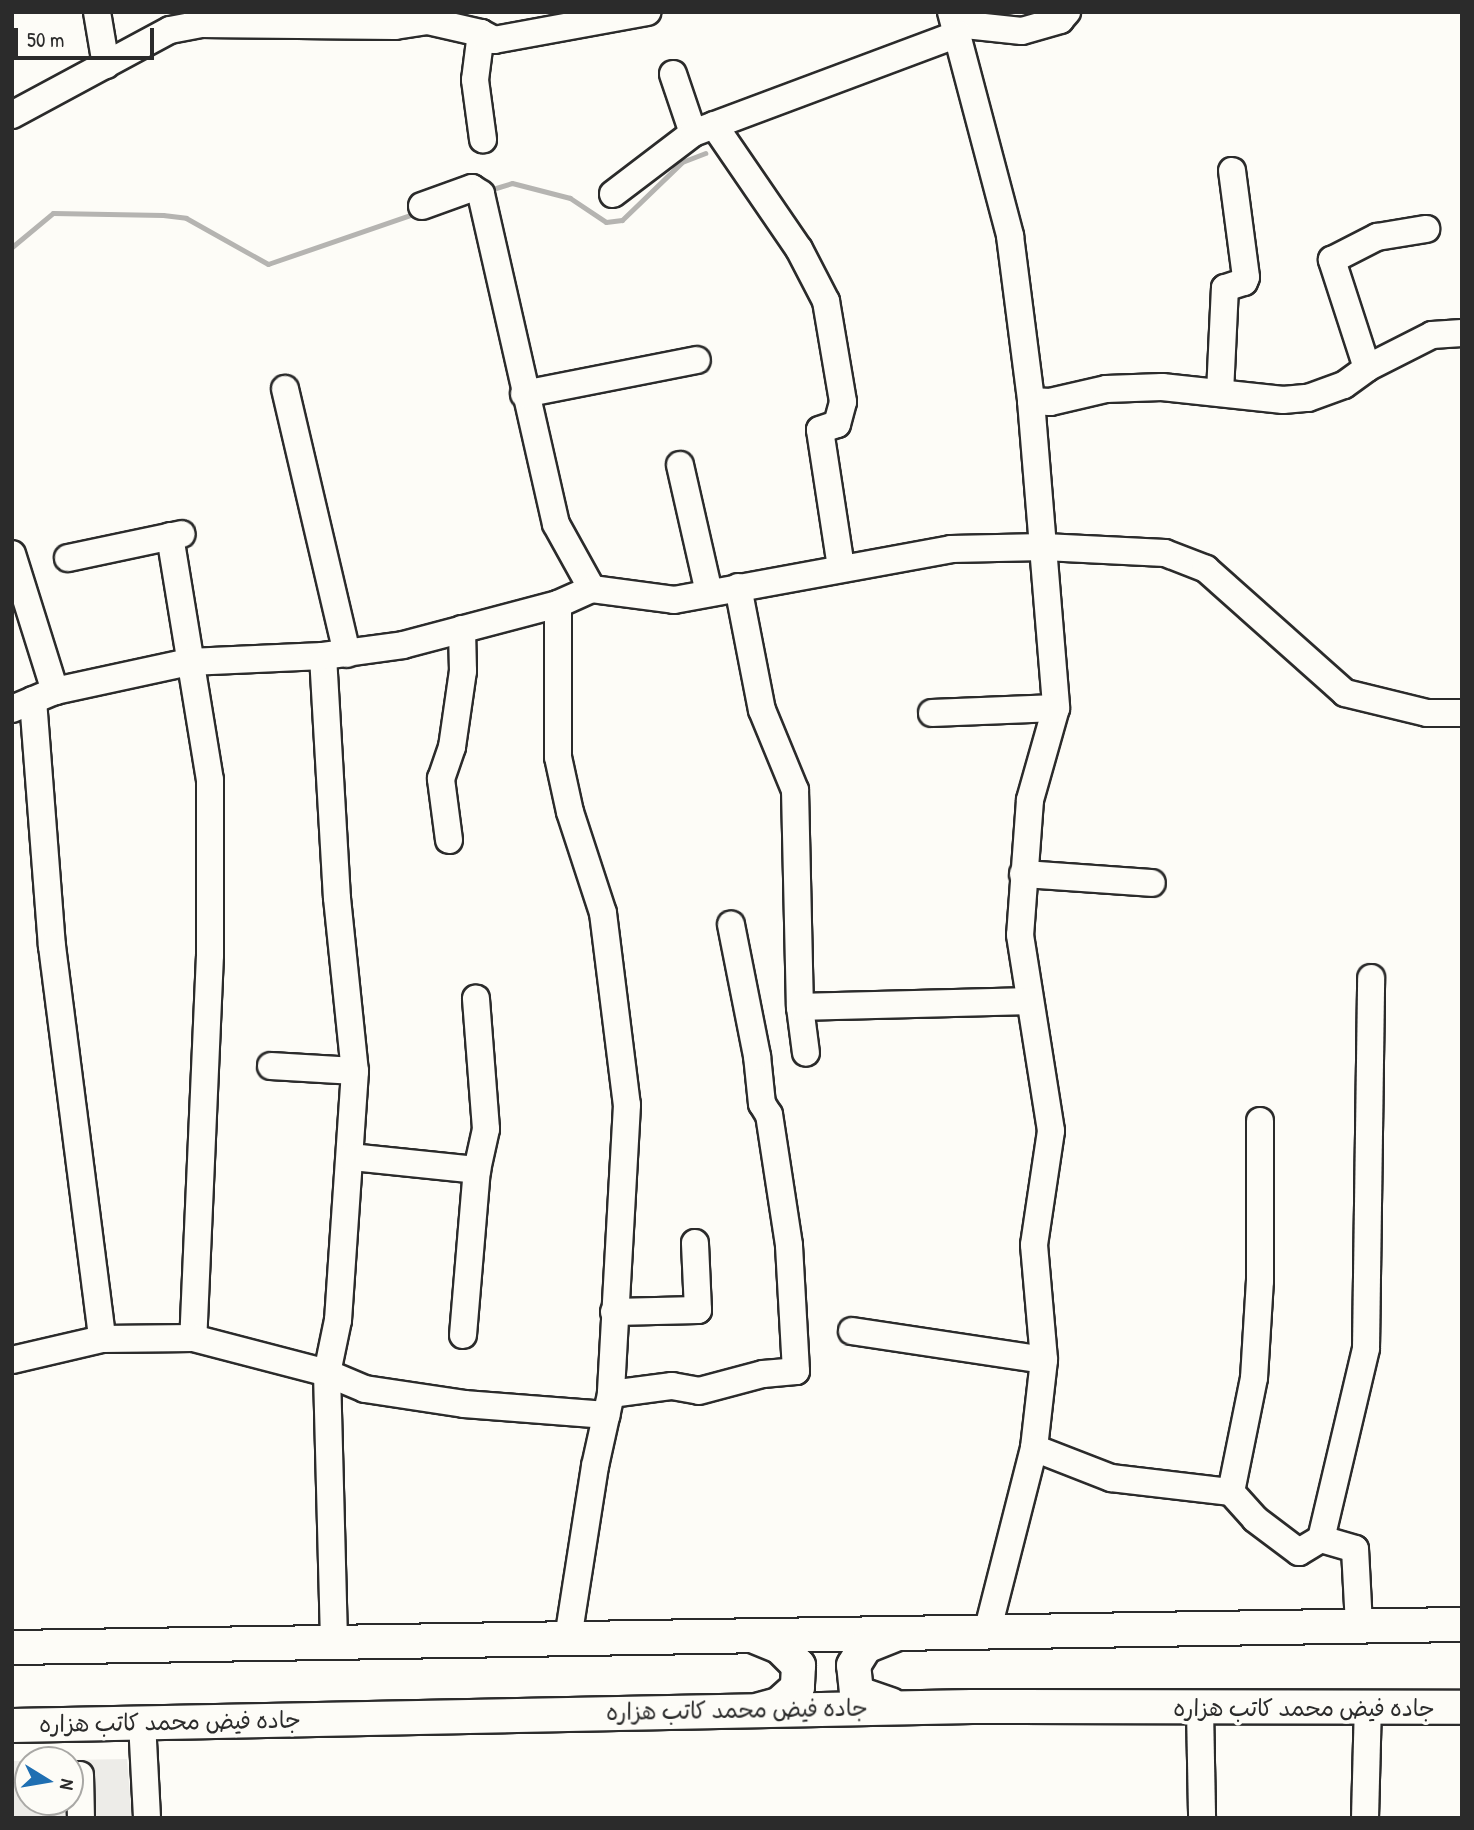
<!DOCTYPE html>
<meta charset="utf-8">
<style>
body{margin:0}
#map{position:relative;width:1474px;height:1830px;overflow:hidden;background:#fdfcf7;font-family:"Patrick Hand","Playpen Sans Arabic",sans-serif}
div>[style]{position:absolute}
.built>*{inset:0;background:#edece8}
.stream>*{height:5px;margin:-2.5px;padding:0 2.5px;transform-origin:2.5px;border-radius:2.5px;background:#b5b4b1}
.roads{filter:drop-shadow(2px 0 #2b2b2b) drop-shadow(-2px 0 #2b2b2b) drop-shadow(0 2px #2b2b2b) drop-shadow(0 -2px #2b2b2b)}
.minor>*{height:26px;margin:-13px;padding:0 13px;transform-origin:13px;border-radius:13px;background:#fdfcf7}
.major>*{height:33px;margin:-16.5px;padding:0 16.5px;transform-origin:16.5px;border-radius:16.5px;background:#fdfcf7}
span{translate:-50% -50%;white-space:nowrap;text-align:center;line-height:1.15;-webkit-text-stroke:7px #fdfcf7;paint-order:stroke}
.street-label{font-size:23px;color:#2b2b2b}
.frame{position:absolute;inset:0;border:14px solid #2b2b2b;pointer-events:none}
.north{position:absolute;left:14px;top:1746px;width:70px;height:70px;box-sizing:border-box;background:#fdfcf7;border:2px solid #a9a8a5;border-radius:50%;rotate:101deg;font-size:19px;font-weight:700;line-height:28px;text-align:center;color:#2b2b2b}
.north::after{content:'';display:block;margin:auto;width:24px;height:32px;background:#1f6fb2;clip-path:polygon(50% 0,100% 100%,50% 72%,0 100%)}
.scale{position:absolute;left:14px;top:28px;width:140px;height:32px;box-sizing:border-box;border:4px solid #2b2b2b;border-top:0;padding-left:9px;font-size:21px;line-height:24px;white-space:nowrap;color:#2b2b2b;-webkit-text-stroke:5px #fdfcf7;paint-order:stroke}
</style>
<div id="map">
<div class="built">
<div style="clip-path:polygon(127px 1759px,132px 1818px,12px 1818px,12px 1761px,28px 1761px,28px 1802px,70px 1802px,70px 1760px)"></div>
</div>
<div class="stream">
<div style="left:486px;top:191px;width:27px;rotate:-17deg"></div>
<div style="left:512px;top:183px;width:60px;rotate:14.5deg"></div>
<div style="left:570px;top:198px;width:43px;rotate:33.7deg"></div>
<div style="left:606px;top:222px;width:16px;rotate:-7deg"></div>
<div style="left:622px;top:220px;width:83px;rotate:-44deg"></div>
<div style="left:682px;top:162px;width:25px;rotate:-21deg"></div>
<div style="left:12px;top:247px;width:53px;rotate:-39.7deg"></div>
<div style="left:53px;top:213px;width:110px;rotate:1deg"></div>
<div style="left:163px;top:215px;width:23px;rotate:7deg"></div>
<div style="left:186px;top:218px;width:94px;rotate:29.3deg"></div>
<div style="left:268px;top:264px;width:157px;rotate:-19deg"></div>
</div>
<div class="roads">
<div class="minor">
<div style="left:97px;top:12px;width:54px;rotate:80.4deg"></div>
<div style="left:951px;top:12px;width:232px;rotate:75.2deg"></div>
<div style="left:1010px;top:236px;width:166px;rotate:82.7deg"></div>
<div style="left:1031px;top:401px;width:308px;rotate:85.3deg"></div>
<div style="left:1056px;top:708px;width:96px;rotate:105.8deg"></div>
<div style="left:1030px;top:800px;width:135px;rotate:94.2deg"></div>
<div style="left:1020px;top:935px;width:198px;rotate:81deg"></div>
<div style="left:1051px;top:1131px;width:115px;rotate:98.5deg"></div>
<div style="left:1034px;top:1245px;width:115px;rotate:85deg"></div>
<div style="left:1044px;top:1360px;width:89px;rotate:96.5deg"></div>
<div style="left:1034px;top:1448px;width:190px;rotate:104.3deg"></div>
<div style="left:956px;top:24px;width:66px;rotate:6.1deg"></div>
<div style="left:1022px;top:31px;width:40px;rotate:-16deg"></div>
<div style="left:1060px;top:20px;width:11px;rotate:-49deg"></div>
<div style="left:481px;top:33px;width:47px;rotate:97.3deg"></div>
<div style="left:475px;top:80px;width:60px;rotate:82.3deg"></div>
<div style="left:673px;top:74px;width:62px;rotate:71.3deg"></div>
<div style="left:12px;top:115px;width:179px;rotate:-28.3deg"></div>
<div style="left:170px;top:30px;width:32px;rotate:-11deg"></div>
<div style="left:201px;top:24px;width:194px;rotate:0.6deg"></div>
<div style="left:395px;top:26px;width:33px;rotate:-9deg"></div>
<div style="left:428px;top:21px;width:54px;rotate:12.8deg"></div>
<div style="left:481px;top:33px;width:15px;rotate:28deg"></div>
<div style="left:494px;top:40px;width:156px;rotate:-10.4deg"></div>
<div style="left:714px;top:125px;width:150px;rotate:55.6deg"></div>
<div style="left:799px;top:249px;width:59px;rotate:62.6deg"></div>
<div style="left:826px;top:301px;width:102px;rotate:80.4deg"></div>
<div style="left:843px;top:402px;width:23px;rotate:105deg"></div>
<div style="left:837px;top:424px;width:18px;rotate:161deg"></div>
<div style="left:820px;top:430px;width:139px;rotate:81.3deg"></div>
<div style="left:613px;top:194px;width:101px;rotate:-37.3deg"></div>
<div style="left:693px;top:133px;width:283px;rotate:-20.5deg"></div>
<div style="left:422px;top:206px;width:53px;rotate:-19.8deg"></div>
<div style="left:472px;top:188px;width:11px;rotate:34deg"></div>
<div style="left:481px;top:194px;width:338px;rotate:77.2deg"></div>
<div style="left:556px;top:524px;width:74px;rotate:61deg"></div>
<div style="left:1367px;top:368px;width:114px;rotate:-108deg"></div>
<div style="left:1332px;top:260px;width:51px;rotate:-27.1deg"></div>
<div style="left:1377px;top:237px;width:50px;rotate:-9.3deg"></div>
<div style="left:285px;top:389px;width:272px;rotate:76.8deg"></div>
<div style="left:1220px;top:393px;width:105px;rotate:-87.3deg"></div>
<div style="left:1225px;top:288px;width:20px;rotate:-18deg"></div>
<div style="left:1244px;top:282px;width:5px;rotate:-68deg"></div>
<div style="left:1246px;top:277px;width:107px;rotate:-97.5deg"></div>
<div style="left:524px;top:394px;width:176px;rotate:-11.1deg"></div>
<div style="left:1031px;top:401px;width:19px;rotate:3deg"></div>
<div style="left:1050px;top:402px;width:57px;rotate:-13.1deg"></div>
<div style="left:1106px;top:389px;width:56px;rotate:-2deg"></div>
<div style="left:1162px;top:387px;width:122px;rotate:6.1deg"></div>
<div style="left:1283px;top:400px;width:25px;rotate:-5deg"></div>
<div style="left:1308px;top:398px;width:38px;rotate:-20deg"></div>
<div style="left:1344px;top:385px;width:29px;rotate:-36deg"></div>
<div style="left:1367px;top:368px;width:73px;rotate:-26.9deg"></div>
<div style="left:1432px;top:335px;width:30px;rotate:-4deg"></div>
<div style="left:680px;top:465px;width:131px;rotate:77.2deg"></div>
<div style="left:170px;top:536px;width:247px;rotate:80.7deg"></div>
<div style="left:210px;top:780px;width:175px;rotate:90deg"></div>
<div style="left:210px;top:955px;width:383px;rotate:92.5deg"></div>
<div style="left:12px;top:554px;width:144px;rotate:72.6deg"></div>
<div style="left:68px;top:558px;width:116px;rotate:-11.9deg"></div>
<div style="left:738px;top:587px;width:125px;rotate:79deg"></div>
<div style="left:762px;top:710px;width:87px;rotate:67.6deg"></div>
<div style="left:795px;top:790px;width:217px;rotate:88.7deg"></div>
<div style="left:800px;top:1007px;width:46px;rotate:82.6deg"></div>
<div style="left:558px;top:604px;width:153px;rotate:90deg"></div>
<div style="left:558px;top:757px;width:56px;rotate:77.7deg"></div>
<div style="left:570px;top:812px;width:106px;rotate:71.9deg"></div>
<div style="left:603px;top:913px;width:193px;rotate:82.9deg"></div>
<div style="left:627px;top:1105px;width:289px;rotate:93.2deg"></div>
<div style="left:611px;top:1394px;width:74px;rotate:102.5deg"></div>
<div style="left:595px;top:1466px;width:175px;rotate:98.9deg"></div>
<div style="left:323px;top:656px;width:242px;rotate:86.7deg"></div>
<div style="left:337px;top:898px;width:174px;rotate:84.1deg"></div>
<div style="left:355px;top:1071px;width:250px;rotate:93.9deg"></div>
<div style="left:338px;top:1320px;width:54px;rotate:101.7deg"></div>
<div style="left:327px;top:1373px;width:269px;rotate:88.5deg"></div>
<div style="left:33px;top:700px;width:247px;rotate:85.6deg"></div>
<div style="left:52px;top:946px;width:396px;rotate:82.7deg"></div>
<div style="left:12px;top:709px;width:47px;rotate:-22.7deg"></div>
<div style="left:55px;top:691px;width:137px;rotate:-12.2deg"></div>
<div style="left:189px;top:662px;width:134px;rotate:-2.6deg"></div>
<div style="left:323px;top:656px;width:81px;rotate:-7.8deg"></div>
<div style="left:403px;top:645px;width:160px;rotate:-14.8deg"></div>
<div style="left:558px;top:604px;width:37px;rotate:-24deg"></div>
<div style="left:592px;top:589px;width:83px;rotate:7.6deg"></div>
<div style="left:674px;top:600px;width:282px;rotate:-10.4deg"></div>
<div style="left:951px;top:549px;width:93px;rotate:-1.2deg"></div>
<div style="left:1044px;top:547px;width:121px;rotate:2.8deg"></div>
<div style="left:1165px;top:553px;width:44px;rotate:21.3deg"></div>
<div style="left:1206px;top:569px;width:186px;rotate:41.7deg"></div>
<div style="left:1345px;top:693px;width:84px;rotate:13.7deg"></div>
<div style="left:1427px;top:713px;width:35px"></div>
<div style="left:932px;top:713px;width:124px;rotate:-2.3deg"></div>
<div style="left:449px;top:840px;width:62px;rotate:-97.5deg"></div>
<div style="left:441px;top:779px;width:34px;rotate:-71deg"></div>
<div style="left:452px;top:747px;width:77px;rotate:-81.8deg"></div>
<div style="left:463px;top:671px;width:42px;rotate:-91.4deg"></div>
<div style="left:1023px;top:874px;width:129px;rotate:4deg"></div>
<div style="left:800px;top:1007px;width:229px;rotate:-1.5deg"></div>
<div style="left:271px;top:1066px;width:84px;rotate:3.4deg"></div>
<div style="left:351px;top:1157px;width:127px;rotate:5.9deg"></div>
<div style="left:614px;top:1312px;width:84px;rotate:-1.4deg"></div>
<div style="left:698px;top:1310px;width:67px;rotate:-92.6deg"></div>
<div style="left:852px;top:1331px;width:194px;rotate:8.6deg"></div>
<div style="left:463px;top:1335px;width:166px;rotate:-85.2deg"></div>
<div style="left:477px;top:1170px;width:42px;rotate:-77.6deg"></div>
<div style="left:486px;top:1129px;width:131px;rotate:-94.4deg"></div>
<div style="left:12px;top:1360px;width:92px;rotate:-13.1deg"></div>
<div style="left:102px;top:1339px;width:91px;rotate:-0.6deg"></div>
<div style="left:193px;top:1338px;width:138px;rotate:14.6deg"></div>
<div style="left:327px;top:1373px;width:41px;rotate:22.8deg"></div>
<div style="left:365px;top:1389px;width:100px;rotate:8.6deg"></div>
<div style="left:464px;top:1404px;width:143px;rotate:4.4deg"></div>
<div style="left:611px;top:1394px;width:62px;rotate:-7.5deg"></div>
<div style="left:672px;top:1386px;width:27px;rotate:10deg"></div>
<div style="left:699px;top:1391px;width:66px;rotate:-14.9deg"></div>
<div style="left:763px;top:1374px;width:33px;rotate:-5deg"></div>
<div style="left:796px;top:1371px;width:126px;rotate:-93.2deg"></div>
<div style="left:789px;top:1245px;width:132px;rotate:-98.7deg"></div>
<div style="left:769px;top:1115px;width:13px;rotate:-122deg"></div>
<div style="left:762px;top:1104px;width:48px;rotate:-95.9deg"></div>
<div style="left:757px;top:1056px;width:134px;rotate:-101.2deg"></div>
<div style="left:1034px;top:1448px;width:83px;rotate:21.3deg"></div>
<div style="left:1111px;top:1478px;width:121px;rotate:6.7deg"></div>
<div style="left:1231px;top:1492px;width:36px;rotate:48deg"></div>
<div style="left:1255px;top:1519px;width:55px;rotate:36.9deg"></div>
<div style="left:1299px;top:1552px;width:26px;rotate:-31deg"></div>
<div style="left:1321px;top:1539px;width:35px;rotate:16deg"></div>
<div style="left:1355px;top:1549px;width:77px;rotate:87deg"></div>
<div style="left:1231px;top:1492px;width:116px;rotate:-78.6deg"></div>
<div style="left:1254px;top:1378px;width:97px;rotate:-86.5deg"></div>
<div style="left:1260px;top:1281px;width:160px;rotate:-90deg"></div>
<div style="left:1321px;top:1539px;width:196px;rotate:-76.7deg"></div>
<div style="left:1366px;top:1348px;width:370px;rotate:-89.2deg"></div>
<div style="left:1200px;top:1709px;width:109px;rotate:88.9deg"></div>
<div style="left:142px;top:1722px;width:96px;rotate:87deg"></div>
<div style="left:80px;top:1775px;width:43px;rotate:88.7deg"></div>
<div style="left:1365px;top:1818px;width:111px;rotate:-88.5deg"></div>
</div>
<div class="major">
<div style="left:754px;top:1636px;width:27px;rotate:22deg"></div>
<div style="left:779px;top:1646px;width:27px;rotate:45deg"></div>
<div style="left:798px;top:1665px;width:22px;rotate:93deg"></div>
<div style="left:797px;top:1687px;width:25px;rotate:138deg"></div>
<div style="left:778px;top:1704px;width:20px;rotate:165deg"></div>
<div style="left:12px;top:1647px;width:1450px;rotate:-0.91deg"></div>
<div style="left:890px;top:1704px;width:36px;rotate:-161deg"></div>
<div style="left:856px;top:1692px;width:27px;rotate:-96deg"></div>
<div style="left:853px;top:1665px;width:22px;rotate:-58deg"></div>
<div style="left:865px;top:1646px;width:31px;rotate:-22deg"></div>
<div style="left:12px;top:1725px;width:960px;rotate:-1.13deg"></div>
<div style="left:972px;top:1706px;width:490px;rotate:0.1deg"></div>
</div>
</div>
<div class="street-label">
<span style="left:1304px;top:1708px">جاده فیض محمد کاتب هزاره</span>
<span style="left:737px;top:1710px;rotate:-1deg">جاده فیض محمد کاتب هزاره</span>
<span style="left:170px;top:1722px;rotate:-1deg">جاده فیض محمد کاتب هزاره</span>
</div>
<div class="frame"></div>
<div class="north">N</div>
<div class="scale">50 m</div>
</div>
